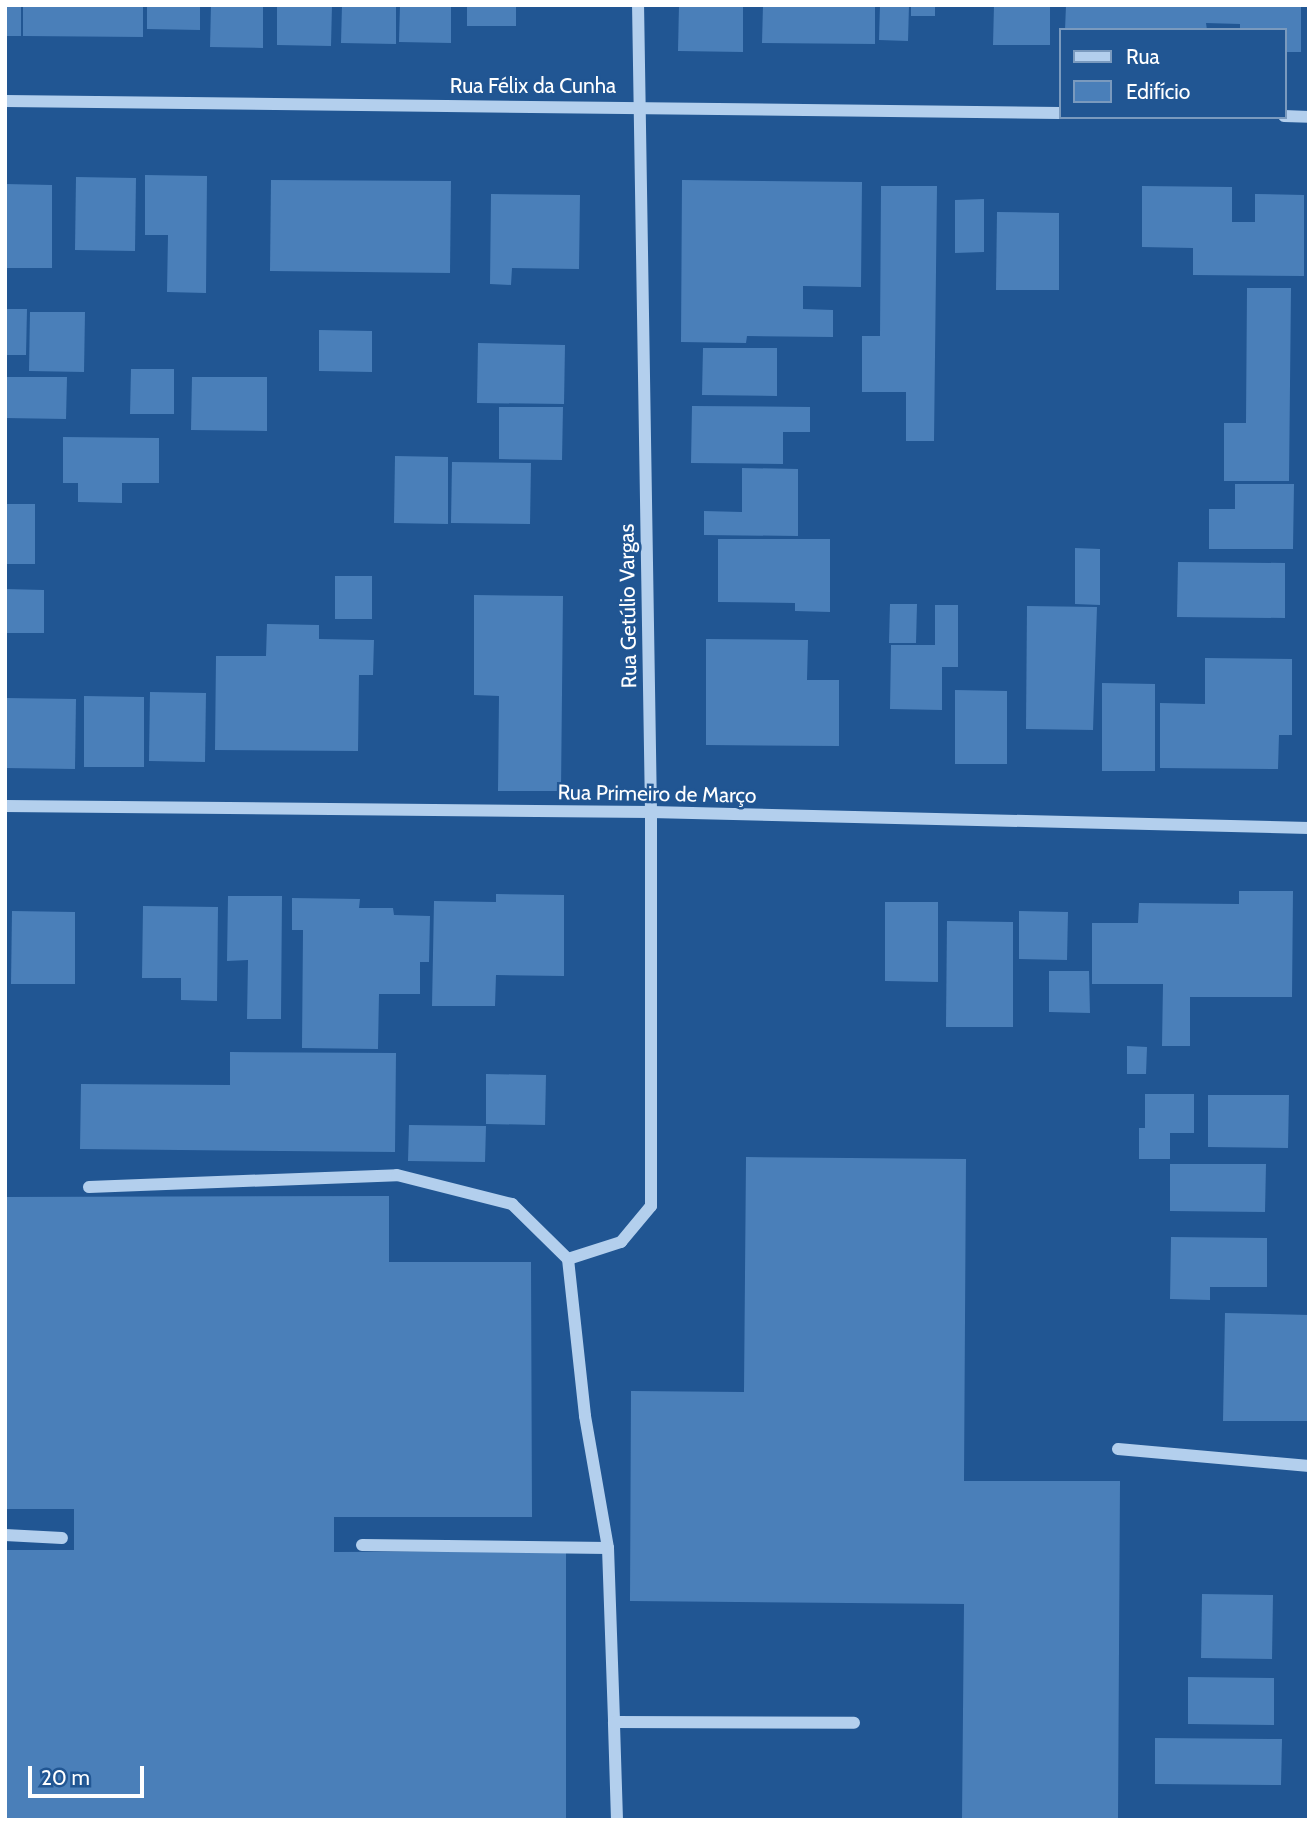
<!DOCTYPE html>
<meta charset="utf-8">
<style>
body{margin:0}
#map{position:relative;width:1314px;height:1825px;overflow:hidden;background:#215693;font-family:Cabin,sans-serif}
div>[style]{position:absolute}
.building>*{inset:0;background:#4a7fb9}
.minor>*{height:12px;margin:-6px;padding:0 6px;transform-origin:6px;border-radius:6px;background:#b3cfed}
span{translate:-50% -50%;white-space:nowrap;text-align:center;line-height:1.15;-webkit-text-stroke:5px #215693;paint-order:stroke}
.street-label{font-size:21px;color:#fff}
.frame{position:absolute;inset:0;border:7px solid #fff;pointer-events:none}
.legend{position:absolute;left:1059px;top:28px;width:228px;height:91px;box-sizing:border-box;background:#215693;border:2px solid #7a9abe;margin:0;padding:9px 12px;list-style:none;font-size:21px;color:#fff}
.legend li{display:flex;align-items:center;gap:14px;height:35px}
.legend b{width:35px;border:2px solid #7a9abe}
.scale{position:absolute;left:28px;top:1766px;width:116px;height:32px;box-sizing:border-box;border:4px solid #fff;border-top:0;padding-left:9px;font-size:21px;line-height:24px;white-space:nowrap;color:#fff;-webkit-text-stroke:5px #215693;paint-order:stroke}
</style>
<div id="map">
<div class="building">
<div style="clip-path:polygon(5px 5px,21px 5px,21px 36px,5px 36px)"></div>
<div style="clip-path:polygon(23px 5px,143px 5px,143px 37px,23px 36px)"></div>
<div style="clip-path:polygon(147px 5px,200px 5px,200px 30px,147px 29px)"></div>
<div style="clip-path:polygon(211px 5px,263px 5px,263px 48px,210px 47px)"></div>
<div style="clip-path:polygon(277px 5px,332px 5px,331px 46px,277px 45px)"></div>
<div style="clip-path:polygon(342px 5px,396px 5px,396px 44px,341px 43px)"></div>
<div style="clip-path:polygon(400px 5px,451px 5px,451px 43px,399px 42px)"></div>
<div style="clip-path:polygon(467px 5px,516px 5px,516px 26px,467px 26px)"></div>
<div style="clip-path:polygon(679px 5px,743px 5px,743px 52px,678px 51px)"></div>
<div style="clip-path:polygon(763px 5px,875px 5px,875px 44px,762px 43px)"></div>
<div style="clip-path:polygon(880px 5px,909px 5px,908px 41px,879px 40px)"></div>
<div style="clip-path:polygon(911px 5px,935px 5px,935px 16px,911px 16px)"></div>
<div style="clip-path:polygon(994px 5px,1050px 5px,1050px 45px,993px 45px)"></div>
<div style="clip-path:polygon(1066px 5px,1301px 5px,1301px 52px,1284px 52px,1284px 30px,1240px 30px,1240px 24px,1206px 23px,1207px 30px,1065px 30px)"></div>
<div style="clip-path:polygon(145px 175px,207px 176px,206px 293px,167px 292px,168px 235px,145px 235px)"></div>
<div style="clip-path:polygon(76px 177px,136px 178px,135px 251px,75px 250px)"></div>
<div style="clip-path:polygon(271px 180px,451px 181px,450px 273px,270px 271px)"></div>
<div style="clip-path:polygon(682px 180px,862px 182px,861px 287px,803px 286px,803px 309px,833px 310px,833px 337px,747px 336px,746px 343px,681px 342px)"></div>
<div style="clip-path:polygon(5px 184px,52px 185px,52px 268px,5px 268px)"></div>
<div style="clip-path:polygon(881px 186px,937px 186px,934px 441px,906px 441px,906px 392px,862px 392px,862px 336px,880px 336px)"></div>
<div style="clip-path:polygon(1142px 186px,1232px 187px,1232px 222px,1255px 222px,1255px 194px,1304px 195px,1304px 276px,1193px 275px,1193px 248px,1142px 247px)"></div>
<div style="clip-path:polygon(491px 194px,580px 195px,579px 269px,512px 268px,511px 285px,490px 284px)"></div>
<div style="clip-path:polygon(984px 199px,984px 252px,955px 253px,955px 200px)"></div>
<div style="clip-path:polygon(997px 212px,1059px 213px,1059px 290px,996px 290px)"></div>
<div style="clip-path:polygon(1247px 288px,1291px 288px,1289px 481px,1224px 481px,1224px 423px,1246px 423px)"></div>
<div style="clip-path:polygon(5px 309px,27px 309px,26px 355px,5px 355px)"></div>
<div style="clip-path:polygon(30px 312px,85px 312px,84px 372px,29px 371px)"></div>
<div style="clip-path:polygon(319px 330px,372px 331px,372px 372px,319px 371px)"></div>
<div style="clip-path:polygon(478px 343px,565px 345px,564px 404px,477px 403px)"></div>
<div style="clip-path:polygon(703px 348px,777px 348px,777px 396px,702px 395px)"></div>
<div style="clip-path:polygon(131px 369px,174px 369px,174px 414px,130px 414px)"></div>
<div style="clip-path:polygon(5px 377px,67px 377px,66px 419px,5px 418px)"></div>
<div style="clip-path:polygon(192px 377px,267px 377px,267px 431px,191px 430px)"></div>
<div style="clip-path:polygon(692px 406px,810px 407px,810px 432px,783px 432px,783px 464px,691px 463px)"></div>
<div style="clip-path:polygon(499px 407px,563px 407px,562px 460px,499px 459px)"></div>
<div style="clip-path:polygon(63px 437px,159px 438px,159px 483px,122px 483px,122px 503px,78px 502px,78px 483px,63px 483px)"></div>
<div style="clip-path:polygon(395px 456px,448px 457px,448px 524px,394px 523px)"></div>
<div style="clip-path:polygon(452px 462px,531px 463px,530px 524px,451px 523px)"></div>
<div style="clip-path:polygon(742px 468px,798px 469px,798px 536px,704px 535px,704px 511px,742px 512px)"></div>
<div style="clip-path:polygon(1235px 484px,1294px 484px,1293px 549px,1209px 549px,1209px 509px,1235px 509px)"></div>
<div style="clip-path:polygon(5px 504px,35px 504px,35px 564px,5px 564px)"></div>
<div style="clip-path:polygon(718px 539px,830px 539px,830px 612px,795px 611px,795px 603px,718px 602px)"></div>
<div style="clip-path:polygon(1075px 548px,1100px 549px,1100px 605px,1075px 604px)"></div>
<div style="clip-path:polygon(1178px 562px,1285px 563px,1285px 618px,1177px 617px)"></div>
<div style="clip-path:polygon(335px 576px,372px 576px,372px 619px,335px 619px)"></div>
<div style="clip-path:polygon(5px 589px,44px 590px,44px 633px,5px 633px)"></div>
<div style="clip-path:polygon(474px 595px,563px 596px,561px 791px,498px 791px,499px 696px,474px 695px)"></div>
<div style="clip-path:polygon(890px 604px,917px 604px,916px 643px,889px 643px)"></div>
<div style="clip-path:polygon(935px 605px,958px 605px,958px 667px,942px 667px,942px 710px,890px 709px,891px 645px,935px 645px)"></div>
<div style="clip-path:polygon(1027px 606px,1097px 607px,1093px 730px,1026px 729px)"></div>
<div style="clip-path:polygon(267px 624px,319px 625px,319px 639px,374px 640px,373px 675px,359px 675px,358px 751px,215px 750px,216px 656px,266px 656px)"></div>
<div style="clip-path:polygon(706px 639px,808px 640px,807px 680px,839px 680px,839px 746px,706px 745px)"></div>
<div style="clip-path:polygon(1205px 658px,1292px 659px,1292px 735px,1279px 735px,1278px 769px,1160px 768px,1160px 703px,1205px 704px)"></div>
<div style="clip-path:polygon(1102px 683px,1155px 684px,1155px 771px,1102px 771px)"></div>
<div style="clip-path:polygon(955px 690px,1007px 691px,1007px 764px,955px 764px)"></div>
<div style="clip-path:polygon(150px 692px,206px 693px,205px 762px,149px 761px)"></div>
<div style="clip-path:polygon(84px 696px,144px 697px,144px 767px,84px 767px)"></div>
<div style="clip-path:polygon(5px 698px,76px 699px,75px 769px,5px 768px)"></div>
<div style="clip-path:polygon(1239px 891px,1293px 891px,1292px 997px,1190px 997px,1190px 1046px,1162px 1046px,1163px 984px,1092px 984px,1092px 923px,1138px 923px,1139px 903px,1239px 904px)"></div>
<div style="clip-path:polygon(496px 894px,564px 895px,564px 976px,496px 975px,495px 1006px,432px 1006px,434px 901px,496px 902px)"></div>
<div style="clip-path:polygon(228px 896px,282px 896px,281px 1019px,247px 1019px,248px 960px,227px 961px)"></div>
<div style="clip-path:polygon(292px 898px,360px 899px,359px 908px,393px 908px,394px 915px,430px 916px,429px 962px,420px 962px,420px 994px,379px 994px,378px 1049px,302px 1048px,303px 930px,292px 930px)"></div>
<div style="clip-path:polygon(885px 902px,938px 902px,938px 982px,885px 981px)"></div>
<div style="clip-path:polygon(143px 906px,218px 907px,217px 1001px,181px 1000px,181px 978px,142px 978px)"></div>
<div style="clip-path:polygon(12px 911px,75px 912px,75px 984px,11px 984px)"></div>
<div style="clip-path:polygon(1019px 911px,1068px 912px,1067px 960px,1019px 959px)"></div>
<div style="clip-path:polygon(947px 921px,1013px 922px,1013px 1027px,946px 1027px)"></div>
<div style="clip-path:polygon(1049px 971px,1089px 971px,1090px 1013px,1049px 1012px)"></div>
<div style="clip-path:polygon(1127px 1046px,1147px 1047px,1146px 1074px,1127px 1074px)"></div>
<div style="clip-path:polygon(230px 1052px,396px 1053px,395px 1152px,80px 1149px,81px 1084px,230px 1085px)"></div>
<div style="clip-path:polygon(486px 1074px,546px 1075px,545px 1125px,486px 1124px)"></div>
<div style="clip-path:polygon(1145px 1094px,1194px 1094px,1194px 1133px,1170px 1133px,1170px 1159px,1139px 1159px,1139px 1128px,1145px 1128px)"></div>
<div style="clip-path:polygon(1208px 1095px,1289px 1095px,1288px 1148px,1208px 1147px)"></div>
<div style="clip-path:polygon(409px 1125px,486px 1126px,485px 1162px,408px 1161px)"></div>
<div style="clip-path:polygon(746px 1157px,966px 1159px,964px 1481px,1120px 1481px,1118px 1820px,962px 1820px,964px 1604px,630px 1601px,631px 1391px,744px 1392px)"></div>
<div style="clip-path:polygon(1170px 1164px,1266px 1164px,1265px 1212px,1170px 1211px)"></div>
<div style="clip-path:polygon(389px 1196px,389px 1262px,531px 1262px,532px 1517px,334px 1517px,334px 1552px,566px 1551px,566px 1820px,5px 1820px,5px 1550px,74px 1550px,74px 1509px,5px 1509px,5px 1197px)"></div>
<div style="clip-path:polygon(1171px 1237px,1267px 1238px,1267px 1287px,1210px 1287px,1210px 1300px,1170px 1299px)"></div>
<div style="clip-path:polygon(1225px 1313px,1309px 1315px,1309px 1421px,1223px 1421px)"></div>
<div style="clip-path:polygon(1202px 1594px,1273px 1595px,1272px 1659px,1201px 1658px)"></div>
<div style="clip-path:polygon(1188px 1677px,1274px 1678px,1274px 1725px,1188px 1724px)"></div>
<div style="clip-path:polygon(1155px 1738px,1282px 1739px,1281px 1785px,1155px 1784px)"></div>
</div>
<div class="minor">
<div style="left:5px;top:101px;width:1055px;rotate:0.65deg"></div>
<div style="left:1284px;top:116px;width:25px;rotate:2deg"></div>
<div style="left:5px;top:806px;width:646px;rotate:0.53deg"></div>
<div style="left:651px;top:812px;width:658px;rotate:1.39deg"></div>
<div style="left:89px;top:1187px;width:308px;rotate:-2.2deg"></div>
<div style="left:397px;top:1175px;width:119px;rotate:14.2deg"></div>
<div style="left:512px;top:1204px;width:78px;rotate:44.5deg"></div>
<div style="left:568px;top:1259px;width:158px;rotate:83.8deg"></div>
<div style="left:585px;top:1416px;width:134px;rotate:80.1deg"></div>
<div style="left:608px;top:1548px;width:174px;rotate:88deg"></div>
<div style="left:568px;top:1259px;width:56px;rotate:-17.8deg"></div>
<div style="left:621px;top:1242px;width:47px;rotate:-50.2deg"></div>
<div style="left:651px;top:1206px;width:394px;rotate:-90deg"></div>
<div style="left:651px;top:812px;width:807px;rotate:-90.92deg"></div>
<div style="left:1118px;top:1449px;width:192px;rotate:5.1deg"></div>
<div style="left:5px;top:1535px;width:57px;rotate:3deg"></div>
<div style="left:362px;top:1545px;width:246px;rotate:0.7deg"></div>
<div style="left:617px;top:1820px;width:98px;rotate:-91.8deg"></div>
<div style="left:614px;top:1722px;width:240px;rotate:0.2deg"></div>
</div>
<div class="street-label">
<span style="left:533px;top:86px">Rua Félix da Cunha</span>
<span style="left:628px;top:606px;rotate:-91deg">Rua Getúlio Vargas</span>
<span style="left:657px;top:794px;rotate:1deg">Rua Primeiro de Março</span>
</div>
<div class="frame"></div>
<ul class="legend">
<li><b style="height:9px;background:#b3cfed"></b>Rua</li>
<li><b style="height:19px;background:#4a7fb9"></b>Edifício</li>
</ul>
<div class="scale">20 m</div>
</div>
